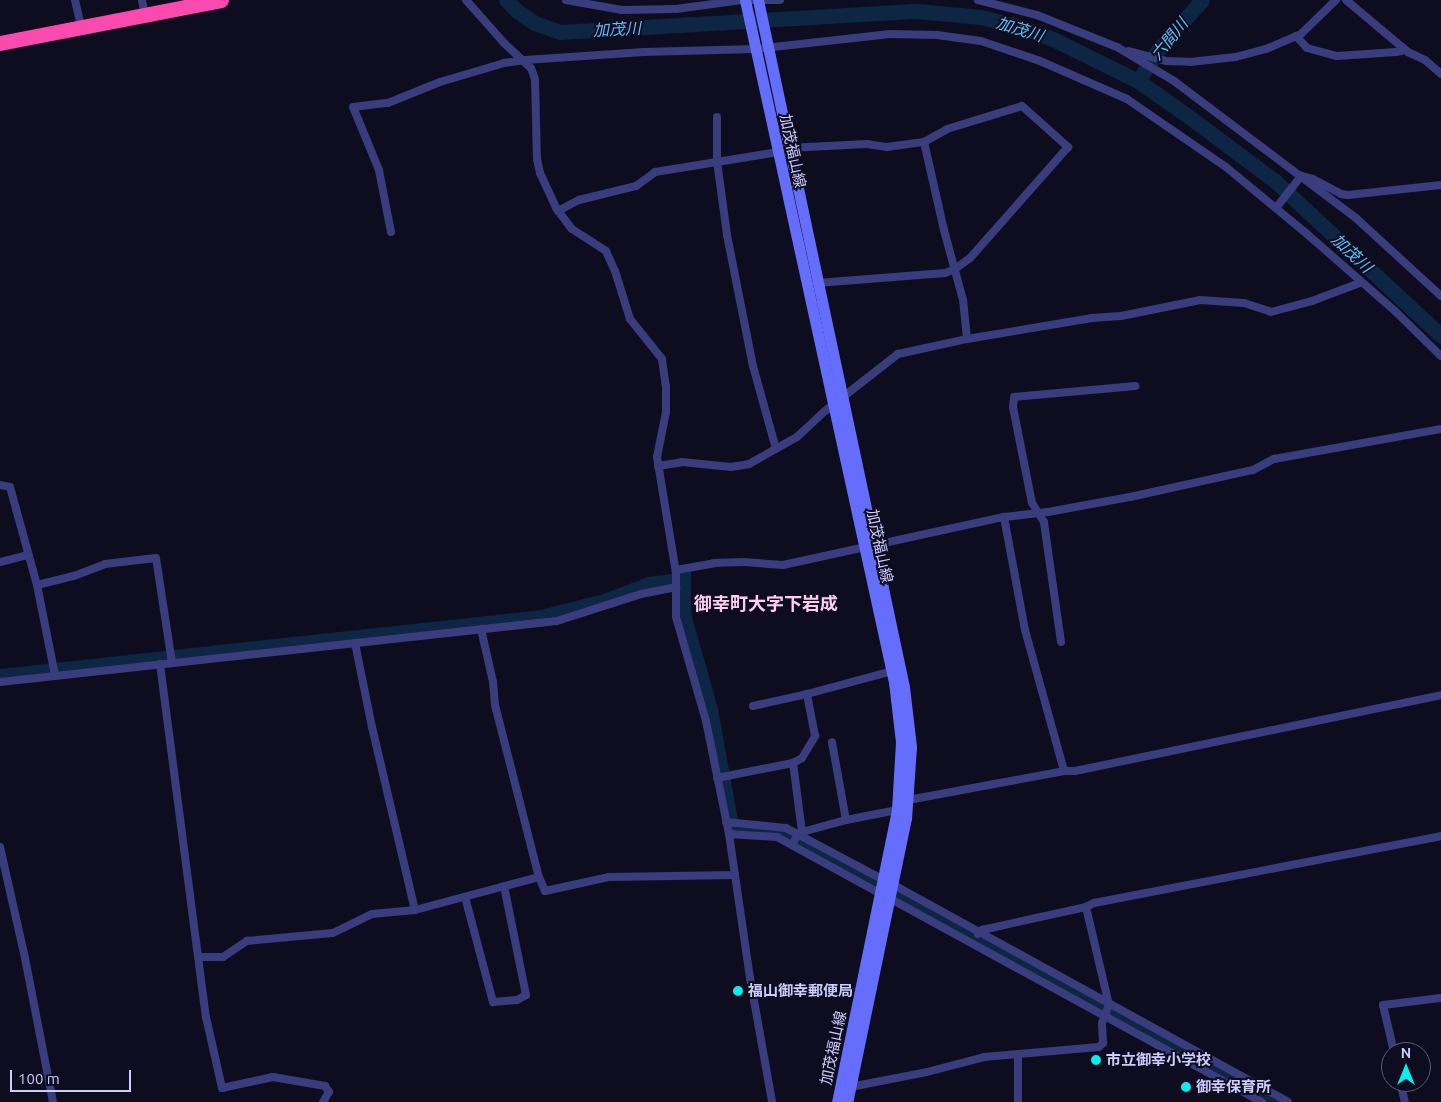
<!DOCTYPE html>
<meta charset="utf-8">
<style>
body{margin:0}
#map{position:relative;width:1441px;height:1102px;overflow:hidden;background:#0e0d1f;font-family:Ubuntu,"Noto Sans JP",sans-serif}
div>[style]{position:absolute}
.river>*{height:15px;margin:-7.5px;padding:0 7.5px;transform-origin:7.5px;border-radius:7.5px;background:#0d2643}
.street>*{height:8px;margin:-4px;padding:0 4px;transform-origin:4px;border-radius:4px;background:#393c7d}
.secondary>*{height:11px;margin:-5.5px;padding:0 5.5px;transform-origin:5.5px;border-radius:5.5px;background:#656efc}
.highway>*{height:15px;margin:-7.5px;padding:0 7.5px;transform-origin:7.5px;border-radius:7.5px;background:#fb4aae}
.dots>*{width:14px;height:14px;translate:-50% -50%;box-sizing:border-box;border:2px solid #0e0d1f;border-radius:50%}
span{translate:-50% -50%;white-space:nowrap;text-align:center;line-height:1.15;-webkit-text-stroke:4px #0e0d1f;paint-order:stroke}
.street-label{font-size:15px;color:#ceccfe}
.poi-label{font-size:15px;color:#ceccfe;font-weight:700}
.left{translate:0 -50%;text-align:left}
.water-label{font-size:16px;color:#5dbffc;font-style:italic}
.quarter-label{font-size:18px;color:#fecef1;font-weight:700}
.north{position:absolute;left:1381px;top:1042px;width:50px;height:50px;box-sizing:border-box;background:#0e0d1f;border:1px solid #5b5978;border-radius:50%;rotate:0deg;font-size:14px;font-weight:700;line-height:20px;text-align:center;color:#ceccfe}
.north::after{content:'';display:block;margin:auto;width:18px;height:22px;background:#05edf1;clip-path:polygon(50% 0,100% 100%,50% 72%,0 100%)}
.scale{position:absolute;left:10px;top:1070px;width:121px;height:22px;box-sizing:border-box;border:2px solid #ceccfe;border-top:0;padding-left:6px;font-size:15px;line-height:18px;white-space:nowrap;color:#ceccfe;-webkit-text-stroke:4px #0e0d1f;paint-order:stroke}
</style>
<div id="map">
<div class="river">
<div style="left:506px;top:0;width:16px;rotate:45deg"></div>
<div style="left:517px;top:11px;width:22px;rotate:34deg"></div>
<div style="left:535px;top:23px;width:27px;rotate:20deg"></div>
<div style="left:560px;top:32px;width:358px;rotate:-3.4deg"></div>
<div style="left:917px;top:11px;width:64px;rotate:5.4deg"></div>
<div style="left:981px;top:17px;width:44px;rotate:14.3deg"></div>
<div style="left:1024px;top:28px;width:33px;rotate:21deg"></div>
<div style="left:1055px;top:40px;width:93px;rotate:26.3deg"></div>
<div style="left:1138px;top:81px;width:61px;rotate:35deg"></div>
<div style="left:1188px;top:116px;width:109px;rotate:36.8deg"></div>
<div style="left:1275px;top:181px;width:227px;rotate:43deg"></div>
<div style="left:1138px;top:81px;width:40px;rotate:-57.1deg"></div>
<div style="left:1160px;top:47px;width:63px;rotate:-48.2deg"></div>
<div style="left:683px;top:572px;width:42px;rotate:90deg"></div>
<div style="left:683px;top:614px;width:99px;rotate:74.1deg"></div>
<div style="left:710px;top:709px;width:119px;rotate:79.8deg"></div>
<div style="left:731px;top:826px;width:7px;rotate:27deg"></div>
<div style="left:737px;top:829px;width:46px;rotate:5deg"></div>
<div style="left:783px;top:833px;width:9px;rotate:21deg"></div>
<div style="left:791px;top:836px;width:550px;rotate:28.94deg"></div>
<div style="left:0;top:676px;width:544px;rotate:-6.22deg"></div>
<div style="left:541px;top:617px;width:65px;rotate:-14.3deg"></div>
<div style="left:604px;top:601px;width:48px;rotate:-20.7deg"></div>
<div style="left:649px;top:584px;width:34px;rotate:-8deg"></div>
</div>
<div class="street">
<div style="left:75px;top:0;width:28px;rotate:77deg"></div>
<div style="left:142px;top:0;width:15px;rotate:79deg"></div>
<div style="left:466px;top:0;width:57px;rotate:48.5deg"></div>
<div style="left:504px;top:43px;width:37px;rotate:43deg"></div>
<div style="left:531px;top:68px;width:12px;rotate:70deg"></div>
<div style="left:535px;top:79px;width:80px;rotate:88.6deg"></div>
<div style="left:537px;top:159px;width:14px;rotate:78deg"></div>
<div style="left:540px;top:173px;width:38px;rotate:65deg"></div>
<div style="left:556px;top:208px;width:26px;rotate:53deg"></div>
<div style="left:572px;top:229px;width:40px;rotate:32.9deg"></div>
<div style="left:606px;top:251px;width:22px;rotate:66deg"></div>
<div style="left:615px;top:271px;width:50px;rotate:72.6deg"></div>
<div style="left:630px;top:319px;width:51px;rotate:51.3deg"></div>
<div style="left:662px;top:359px;width:27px;rotate:82deg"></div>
<div style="left:666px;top:386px;width:26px;rotate:90deg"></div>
<div style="left:666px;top:412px;width:46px;rotate:101.3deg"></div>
<div style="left:657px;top:457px;width:118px;rotate:80.7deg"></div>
<div style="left:676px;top:573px;width:44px;rotate:90deg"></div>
<div style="left:676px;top:617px;width:108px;rotate:73.9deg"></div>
<div style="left:706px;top:721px;width:115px;rotate:78.5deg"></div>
<div style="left:729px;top:834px;width:146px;rotate:81.7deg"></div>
<div style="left:750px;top:978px;width:126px;rotate:79.9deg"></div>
<div style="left:566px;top:0;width:57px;rotate:10.1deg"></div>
<div style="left:622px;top:10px;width:54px;rotate:-1.1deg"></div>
<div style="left:676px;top:9px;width:68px;rotate:-7.7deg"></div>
<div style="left:747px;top:0;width:33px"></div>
<div style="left:978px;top:0;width:61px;rotate:14.3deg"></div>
<div style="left:1037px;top:15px;width:86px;rotate:21.8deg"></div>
<div style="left:1117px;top:47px;width:66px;rotate:30.8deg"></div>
<div style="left:1174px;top:81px;width:229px;rotate:37deg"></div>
<div style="left:1357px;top:219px;width:114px;rotate:42.5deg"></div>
<div style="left:1346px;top:0;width:81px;rotate:40deg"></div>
<div style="left:1408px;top:52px;width:19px;rotate:25deg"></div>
<div style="left:1425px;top:60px;width:21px;rotate:41deg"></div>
<div style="left:1296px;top:36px;width:16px;rotate:47deg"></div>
<div style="left:1307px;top:48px;width:31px;rotate:15deg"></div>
<div style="left:1337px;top:56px;width:59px;rotate:-3.9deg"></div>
<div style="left:1396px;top:52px;width:5px;rotate:-11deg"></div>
<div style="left:1401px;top:51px;width:4px;rotate:-63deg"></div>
<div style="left:1129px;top:51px;width:38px;rotate:15deg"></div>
<div style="left:1166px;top:61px;width:24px;rotate:2deg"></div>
<div style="left:1190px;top:62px;width:46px;rotate:-6.2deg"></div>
<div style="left:1236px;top:57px;width:31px;rotate:-15deg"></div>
<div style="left:1266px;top:49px;width:38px;rotate:-23deg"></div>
<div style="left:1301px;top:34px;width:49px;rotate:-44.2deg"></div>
<div style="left:717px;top:117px;width:44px;rotate:90deg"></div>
<div style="left:717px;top:161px;width:75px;rotate:82.3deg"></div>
<div style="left:727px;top:235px;width:134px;rotate:78.8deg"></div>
<div style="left:753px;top:366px;width:86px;rotate:74.5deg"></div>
<div style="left:924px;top:142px;width:90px;rotate:77.2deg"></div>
<div style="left:944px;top:230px;width:73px;rotate:74.8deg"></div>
<div style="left:963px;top:300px;width:39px;rotate:84deg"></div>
<div style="left:788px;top:148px;width:79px;rotate:-2.9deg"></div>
<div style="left:867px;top:144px;width:20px;rotate:9deg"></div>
<div style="left:887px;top:147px;width:37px;rotate:-8deg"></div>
<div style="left:924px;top:142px;width:26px;rotate:-29deg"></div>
<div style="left:947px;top:129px;width:78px;rotate:-17deg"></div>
<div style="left:1022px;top:106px;width:62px;rotate:41.7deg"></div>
<div style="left:1068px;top:147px;width:148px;rotate:131.4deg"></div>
<div style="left:970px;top:258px;width:19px;rotate:144deg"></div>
<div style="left:955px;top:269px;width:11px;rotate:158deg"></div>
<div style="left:945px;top:273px;width:128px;rotate:175.5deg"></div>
<div style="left:1276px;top:208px;width:41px;rotate:-52deg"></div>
<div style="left:1301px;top:176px;width:12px;rotate:14deg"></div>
<div style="left:1313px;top:179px;width:32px;rotate:28deg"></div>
<div style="left:1341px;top:194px;width:7px;rotate:8deg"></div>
<div style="left:1348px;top:195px;width:94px;rotate:-6.1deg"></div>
<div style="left:558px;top:211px;width:24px;rotate:-28deg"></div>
<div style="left:579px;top:200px;width:59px;rotate:-13.8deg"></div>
<div style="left:636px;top:186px;width:24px;rotate:-36deg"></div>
<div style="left:655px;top:172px;width:125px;rotate:-9.2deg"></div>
<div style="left:391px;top:232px;width:63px;rotate:-101deg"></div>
<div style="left:379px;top:170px;width:68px;rotate:-112.4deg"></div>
<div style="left:353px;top:107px;width:35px;rotate:-7deg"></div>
<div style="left:388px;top:103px;width:56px;rotate:-22deg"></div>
<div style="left:440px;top:82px;width:67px;rotate:-16.5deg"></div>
<div style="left:504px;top:63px;width:21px;rotate:-8deg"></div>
<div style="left:525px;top:60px;width:119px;rotate:-3.8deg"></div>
<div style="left:644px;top:52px;width:111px;rotate:-1.5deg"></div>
<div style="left:755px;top:49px;width:136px;rotate:-6.3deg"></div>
<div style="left:890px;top:34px;width:47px;rotate:1.2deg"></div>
<div style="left:937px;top:35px;width:44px;rotate:7.8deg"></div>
<div style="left:981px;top:41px;width:62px;rotate:18.7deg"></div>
<div style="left:1040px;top:61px;width:95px;rotate:23.6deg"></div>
<div style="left:1127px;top:99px;width:120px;rotate:34.5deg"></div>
<div style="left:1226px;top:167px;width:105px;rotate:39.6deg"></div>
<div style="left:1307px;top:234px;width:118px;rotate:41.2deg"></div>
<div style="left:1396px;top:312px;width:63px;rotate:44.4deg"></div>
<div style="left:658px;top:466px;width:24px;rotate:-9deg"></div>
<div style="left:682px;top:462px;width:49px;rotate:5.8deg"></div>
<div style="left:731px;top:467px;width:18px;rotate:-9deg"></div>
<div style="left:749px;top:464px;width:55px;rotate:-29.4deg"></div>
<div style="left:797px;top:437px;width:38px;rotate:-43deg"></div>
<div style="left:825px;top:411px;width:93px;rotate:-38deg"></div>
<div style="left:898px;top:354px;width:71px;rotate:-12.3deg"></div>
<div style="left:967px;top:339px;width:127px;rotate:-9.5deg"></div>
<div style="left:1092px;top:318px;width:29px;rotate:-4deg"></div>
<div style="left:1121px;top:316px;width:81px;rotate:-11.4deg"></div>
<div style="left:1200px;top:300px;width:44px;rotate:3.9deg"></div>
<div style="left:1244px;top:303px;width:28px;rotate:18deg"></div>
<div style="left:1271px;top:312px;width:42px;rotate:-15deg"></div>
<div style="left:1312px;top:301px;width:53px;rotate:-20.8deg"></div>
<div style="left:0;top:485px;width:10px;rotate:11deg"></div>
<div style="left:10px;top:487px;width:102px;rotate:74.6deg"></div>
<div style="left:37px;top:585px;width:92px;rotate:78.7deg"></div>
<div style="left:1004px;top:517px;width:115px;rotate:79.5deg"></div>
<div style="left:1025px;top:630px;width:146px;rotate:74.5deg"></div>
<div style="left:0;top:562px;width:29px;rotate:-14deg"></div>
<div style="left:676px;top:570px;width:39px;rotate:-10deg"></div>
<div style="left:714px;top:563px;width:29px;rotate:-2deg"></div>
<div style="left:743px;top:562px;width:40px;rotate:4.3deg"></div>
<div style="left:783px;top:565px;width:226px;rotate:-12.3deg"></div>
<div style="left:1004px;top:517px;width:44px;rotate:-6.5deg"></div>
<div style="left:1048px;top:512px;width:83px;rotate:-10.4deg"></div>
<div style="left:1130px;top:497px;width:126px;rotate:-12.4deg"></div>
<div style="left:1253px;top:470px;width:24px;rotate:-28deg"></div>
<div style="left:1274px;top:459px;width:170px;rotate:-10.2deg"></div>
<div style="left:37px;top:585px;width:38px;rotate:-14deg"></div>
<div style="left:74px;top:576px;width:33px;rotate:-21deg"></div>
<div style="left:105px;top:564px;width:51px;rotate:-6.7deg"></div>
<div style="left:156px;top:558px;width:106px;rotate:81.3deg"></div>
<div style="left:481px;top:629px;width:54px;rotate:77.2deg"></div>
<div style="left:493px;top:682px;width:23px;rotate:85deg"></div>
<div style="left:495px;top:705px;width:178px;rotate:75.7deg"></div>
<div style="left:1061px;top:642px;width:121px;rotate:-98.1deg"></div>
<div style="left:1044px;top:522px;width:22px;rotate:-122deg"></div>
<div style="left:1032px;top:503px;width:98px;rotate:-101.2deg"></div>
<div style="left:1013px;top:407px;width:10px;rotate:-84deg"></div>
<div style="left:1014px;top:397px;width:122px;rotate:-5.2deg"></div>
<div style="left:355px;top:643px;width:86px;rotate:78.6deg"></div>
<div style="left:372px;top:727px;width:188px;rotate:76.8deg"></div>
<div style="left:160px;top:664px;width:356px;rotate:82.6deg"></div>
<div style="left:206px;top:1017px;width:73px;rotate:77.3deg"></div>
<div style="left:222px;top:1088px;width:52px;rotate:-12.2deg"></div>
<div style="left:273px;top:1077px;width:53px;rotate:9.8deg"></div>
<div style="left:325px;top:1086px;width:7px;rotate:56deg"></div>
<div style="left:329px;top:1092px;width:12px;rotate:121deg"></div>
<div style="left:0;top:682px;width:560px;rotate:-6.25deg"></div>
<div style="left:557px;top:621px;width:88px;rotate:-17.8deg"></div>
<div style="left:641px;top:594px;width:36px;rotate:-11deg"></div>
<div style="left:753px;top:706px;width:55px;rotate:-12.5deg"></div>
<div style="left:717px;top:778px;width:77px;rotate:-11.2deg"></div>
<div style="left:793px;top:763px;width:10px;rotate:-29deg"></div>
<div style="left:802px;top:758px;width:26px;rotate:-59deg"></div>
<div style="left:815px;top:736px;width:43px;rotate:-100.8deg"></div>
<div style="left:807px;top:694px;width:92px;rotate:-15.1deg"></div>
<div style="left:846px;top:820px;width:52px;rotate:-11.1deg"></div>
<div style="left:897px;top:810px;width:15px;rotate:-42deg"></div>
<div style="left:908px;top:800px;width:159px;rotate:-10.5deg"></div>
<div style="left:1064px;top:771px;width:11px"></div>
<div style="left:1075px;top:771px;width:374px;rotate:-11.7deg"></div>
<div style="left:726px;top:822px;width:60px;rotate:5.7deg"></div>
<div style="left:786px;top:828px;width:111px;rotate:28deg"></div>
<div style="left:802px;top:832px;width:46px;rotate:-15.3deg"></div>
<div style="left:846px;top:820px;width:79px;rotate:-100.2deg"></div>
<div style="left:729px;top:834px;width:48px;rotate:3.6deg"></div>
<div style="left:777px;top:837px;width:119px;rotate:28.7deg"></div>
<div style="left:792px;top:845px;width:13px;rotate:-61deg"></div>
<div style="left:798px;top:834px;width:4px;rotate:-27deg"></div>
<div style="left:802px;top:832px;width:70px;rotate:-97.4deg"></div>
<div style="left:0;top:847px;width:114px;rotate:77.3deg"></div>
<div style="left:25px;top:958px;width:147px;rotate:79deg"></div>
<div style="left:892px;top:884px;width:452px;rotate:28.8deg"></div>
<div style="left:465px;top:897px;width:109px;rotate:75.1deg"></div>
<div style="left:493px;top:1002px;width:24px;rotate:-5deg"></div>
<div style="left:517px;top:1000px;width:10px;rotate:-29deg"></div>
<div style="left:526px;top:995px;width:111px;rotate:-101.4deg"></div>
<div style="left:889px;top:898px;width:425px;rotate:28.7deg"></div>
<div style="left:978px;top:934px;width:6px;rotate:-45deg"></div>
<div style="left:982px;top:930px;width:107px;rotate:-12.5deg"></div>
<div style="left:1086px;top:907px;width:9px;rotate:-27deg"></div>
<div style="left:1094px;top:903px;width:353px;rotate:-10.9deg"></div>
<div style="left:198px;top:957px;width:25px"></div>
<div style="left:223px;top:957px;width:29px;rotate:-34deg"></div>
<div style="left:247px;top:941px;width:86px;rotate:-5.3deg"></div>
<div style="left:333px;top:933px;width:43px;rotate:-26deg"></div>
<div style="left:372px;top:914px;width:43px;rotate:-5.3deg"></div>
<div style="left:415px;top:910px;width:128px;rotate:-14.9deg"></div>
<div style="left:539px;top:877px;width:15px;rotate:67deg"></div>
<div style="left:545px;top:891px;width:66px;rotate:-12.3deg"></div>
<div style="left:609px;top:877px;width:126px;rotate:-0.9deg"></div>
<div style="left:1394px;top:1052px;width:48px;rotate:-103.2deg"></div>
<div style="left:1383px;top:1005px;width:58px;rotate:-6.9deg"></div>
<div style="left:1018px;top:1054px;width:48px;rotate:90deg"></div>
<div style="left:1400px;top:1082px;width:21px;rotate:76deg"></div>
<div style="left:850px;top:1087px;width:78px;rotate:-11deg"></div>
<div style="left:927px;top:1072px;width:59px;rotate:-14.7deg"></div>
<div style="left:984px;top:1057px;width:115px;rotate:-5deg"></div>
<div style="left:1099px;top:1047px;width:6px;rotate:-45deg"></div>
<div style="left:1103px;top:1043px;width:20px;rotate:-93deg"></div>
<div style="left:1102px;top:1023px;width:19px;rotate:-69deg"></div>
<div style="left:1109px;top:1005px;width:101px;rotate:-103.2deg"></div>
</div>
<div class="secondary">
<div style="left:745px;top:0;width:698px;rotate:77.68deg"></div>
<div style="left:894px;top:682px;width:60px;rotate:83.3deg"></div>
<div style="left:901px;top:742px;width:68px;rotate:93.4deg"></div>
<div style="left:897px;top:810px;width:298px;rotate:101.6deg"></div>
<div style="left:758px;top:0;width:702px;rotate:78deg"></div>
<div style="left:904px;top:687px;width:60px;rotate:83.3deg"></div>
<div style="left:911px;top:747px;width:71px;rotate:94deg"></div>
<div style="left:906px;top:818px;width:290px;rotate:101.7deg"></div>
</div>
<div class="highway">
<div style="left:0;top:43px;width:225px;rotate:-11deg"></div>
</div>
<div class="dots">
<div style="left:738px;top:991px;background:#05edf1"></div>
<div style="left:1096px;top:1060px;background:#05edf1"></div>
<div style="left:1186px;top:1087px;background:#05edf1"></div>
</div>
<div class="street-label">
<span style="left:793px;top:151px;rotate:78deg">加茂福山線</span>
<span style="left:880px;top:546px;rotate:78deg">加茂福山線</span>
<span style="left:833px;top:1048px;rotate:-78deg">加茂福山線</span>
</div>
<div class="poi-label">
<span class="left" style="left:748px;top:991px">福山御幸郵便局</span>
<span class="left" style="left:1106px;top:1060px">市立御幸小学校</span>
<span class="left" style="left:1196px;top:1087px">御幸保育所</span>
</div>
<div class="water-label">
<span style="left:617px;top:29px;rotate:-3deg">加茂川</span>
<span style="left:1020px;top:29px;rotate:17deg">加茂川</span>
<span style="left:1169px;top:39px;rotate:-51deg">六間川</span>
<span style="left:1352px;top:253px;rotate:43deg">加茂川</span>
</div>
<div class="quarter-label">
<span style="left:766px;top:603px">御幸町大字下岩成</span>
</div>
<div class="north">N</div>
<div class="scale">100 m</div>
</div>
